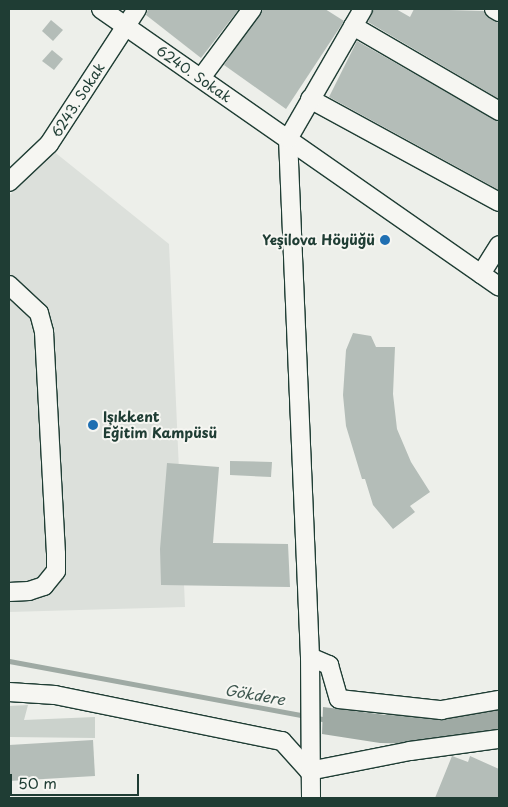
<!DOCTYPE html>
<meta charset="utf-8">
<style>
body{margin:0}
#map{position:relative;width:508px;height:807px;overflow:hidden;background:#edefea;font-family:"Playpen Sans",sans-serif}
div>[style]{position:absolute}
.built>*{inset:0;background:#dce0db}
.green>*{inset:0;background:#cbd2cc}
.water>*{inset:0;background:#9faaa4}
.stream>*{height:5px;margin:-2.5px;padding:0 2.5px;transform-origin:2.5px;border-radius:2.5px;background:#9faaa4}
.building>*{inset:0;background:#b4bdb8}
.roads{filter:drop-shadow(1px 0 #1f3d34) drop-shadow(-1px 0 #1f3d34) drop-shadow(0 1px #1f3d34) drop-shadow(0 -1px #1f3d34)}
.minor>*{height:18px;margin:-9px;padding:0 9px;transform-origin:9px;border-radius:9px;background:#f6f6f2}
.dots>*{width:14px;height:14px;translate:-50% -50%;box-sizing:border-box;border:2px solid #f6f6f2;border-radius:50%}
span{translate:-50% -50%;white-space:nowrap;text-align:center;line-height:1.15;-webkit-text-stroke:4px #f6f6f2;paint-order:stroke}
.street-label{font-size:14px;color:#1f3d34}
.poi-label{font-size:14px;color:#1f3d34;font-weight:700}
.right{translate:-100% -50%;text-align:right}
.left{translate:0 -50%;text-align:left}
.water-label{font-size:15px;color:#3f5850;font-style:italic}
.frame{position:absolute;inset:0;border:10px solid #1f3d34;pointer-events:none}
.scale{position:absolute;left:10px;top:774px;width:129px;height:22px;box-sizing:border-box;border:2px solid #1f3d34;border-top:0;padding-left:6px;font-size:15px;line-height:18px;white-space:nowrap;color:#1f3d34;-webkit-text-stroke:4px #f6f6f2;paint-order:stroke}
</style>
<div id="map">
<div class="built">
<div style="clip-path:polygon(52px 150px,169px 244px,185px 607px,9px 612px,9px 196px)"></div>
</div>
<div class="green">
<div style="clip-path:polygon(28px 705px,24px 720px,95px 717px,95px 738px,9px 737px,9px 706px)"></div>
</div>
<div class="water">
<div style="clip-path:polygon(323px 707px,386px 715px,444px 716px,499px 707px,499px 733px,431px 744px,380px 743px,322px 734px)"></div>
</div>
<div class="stream">
<div style="left:9px;top:661px;width:324px;rotate:10.5deg"></div>
</div>
<div class="building">
<div style="clip-path:polygon(148px 9px,239px 9px,201px 58px,146px 15px)"></div>
<div style="clip-path:polygon(262px 9px,325px 9px,344px 21px,286px 109px,224px 65px)"></div>
<div style="clip-path:polygon(374px 9px,396px 9px,410px 17px,414px 9px,484px 11px,489px 18px,499px 23px,499px 99px,368px 22px)"></div>
<div style="clip-path:polygon(51px 20px,63px 30px,53px 41px,42px 31px)"></div>
<div style="clip-path:polygon(357px 41px,499px 122px,499px 190px,329px 97px)"></div>
<div style="clip-path:polygon(52px 50px,63px 59px,54px 70px,42px 61px)"></div>
<div style="clip-path:polygon(353px 333px,371px 336px,376px 347px,395px 347px,393px 394px,397px 429px,411px 462px,430px 492px,410px 506px,415px 512px,393px 529px,373px 505px,365px 479px,362px 479px,346px 426px,343px 395px,346px 350px)"></div>
<div style="clip-path:polygon(230px 461px,272px 462px,271px 477px,230px 475px)"></div>
<div style="clip-path:polygon(167px 463px,219px 467px,213px 543px,288px 544px,290px 587px,161px 585px,160px 549px)"></div>
<div style="clip-path:polygon(93px 740px,95px 776px,9px 781px,9px 745px)"></div>
<div style="clip-path:polygon(452px 756px,468px 762px,470px 756px,499px 769px,499px 798px,435px 798px)"></div>
</div>
<div class="roads">
<div class="minor">
<div style="left:101px;top:9px;width:485px;rotate:34.9deg"></div>
<div style="left:494px;top:9px;width:6px;rotate:31deg"></div>
<div style="left:353px;top:26px;width:169px;rotate:30.2deg"></div>
<div style="left:201px;top:78px;width:86px;rotate:-53.5deg"></div>
<div style="left:310px;top:99px;width:215px;rotate:28.6deg"></div>
<div style="left:9px;top:182px;width:55px;rotate:-43.5deg"></div>
<div style="left:49px;top:144px;width:161px;rotate:-56.9deg"></div>
<div style="left:481px;top:274px;width:34px;rotate:-58deg"></div>
<div style="left:9px;top:285px;width:41px;rotate:43deg"></div>
<div style="left:39px;top:313px;width:20px;rotate:75deg"></div>
<div style="left:44px;top:332px;width:222px;rotate:86.9deg"></div>
<div style="left:56px;top:554px;width:17px;rotate:90deg"></div>
<div style="left:56px;top:571px;width:19px;rotate:129deg"></div>
<div style="left:44px;top:586px;width:16px;rotate:162deg"></div>
<div style="left:29px;top:591px;width:20px;rotate:177deg"></div>
<div style="left:310px;top:657px;width:21px;rotate:23deg"></div>
<div style="left:329px;top:665px;width:35px;rotate:74deg"></div>
<div style="left:339px;top:699px;width:103px;rotate:6.2deg"></div>
<div style="left:441px;top:710px;width:59px;rotate:-9.8deg"></div>
<div style="left:9px;top:692px;width:46px;rotate:3.7deg"></div>
<div style="left:55px;top:695px;width:232px;rotate:11.5deg"></div>
<div style="left:282px;top:741px;width:40px;rotate:48deg"></div>
<div style="left:309px;top:771px;width:103px;rotate:-11.2deg"></div>
<div style="left:410px;top:751px;width:90px;rotate:-7.7deg"></div>
<div style="left:311px;top:798px;width:141px;rotate:-90.4deg"></div>
<div style="left:310px;top:657px;width:518px;rotate:-92.43deg"></div>
<div style="left:288px;top:139px;width:150px;rotate:-60deg"></div>
</div>
</div>
<div class="dots">
<div style="left:385px;top:240px;background:#1f6fb2"></div>
<div style="left:93px;top:425px;background:#1f6fb2"></div>
</div>
<div class="street-label">
<span style="left:194px;top:74px;rotate:35deg">6240. Sokak</span>
<span style="left:78px;top:100px;rotate:-57deg">6243. Sokak</span>
</div>
<div class="poi-label">
<span class="right" style="left:375px;top:240px">Yeşilova Höyüğü</span>
<span class="left" style="left:103px;top:425px">Işıkkent<br>Eğitim Kampüsü</span>
</div>
<div class="water-label">
<span style="left:255px;top:694px;rotate:10deg">Gökdere</span>
</div>
<div class="frame"></div>
<div class="scale">50 m</div>
</div>
